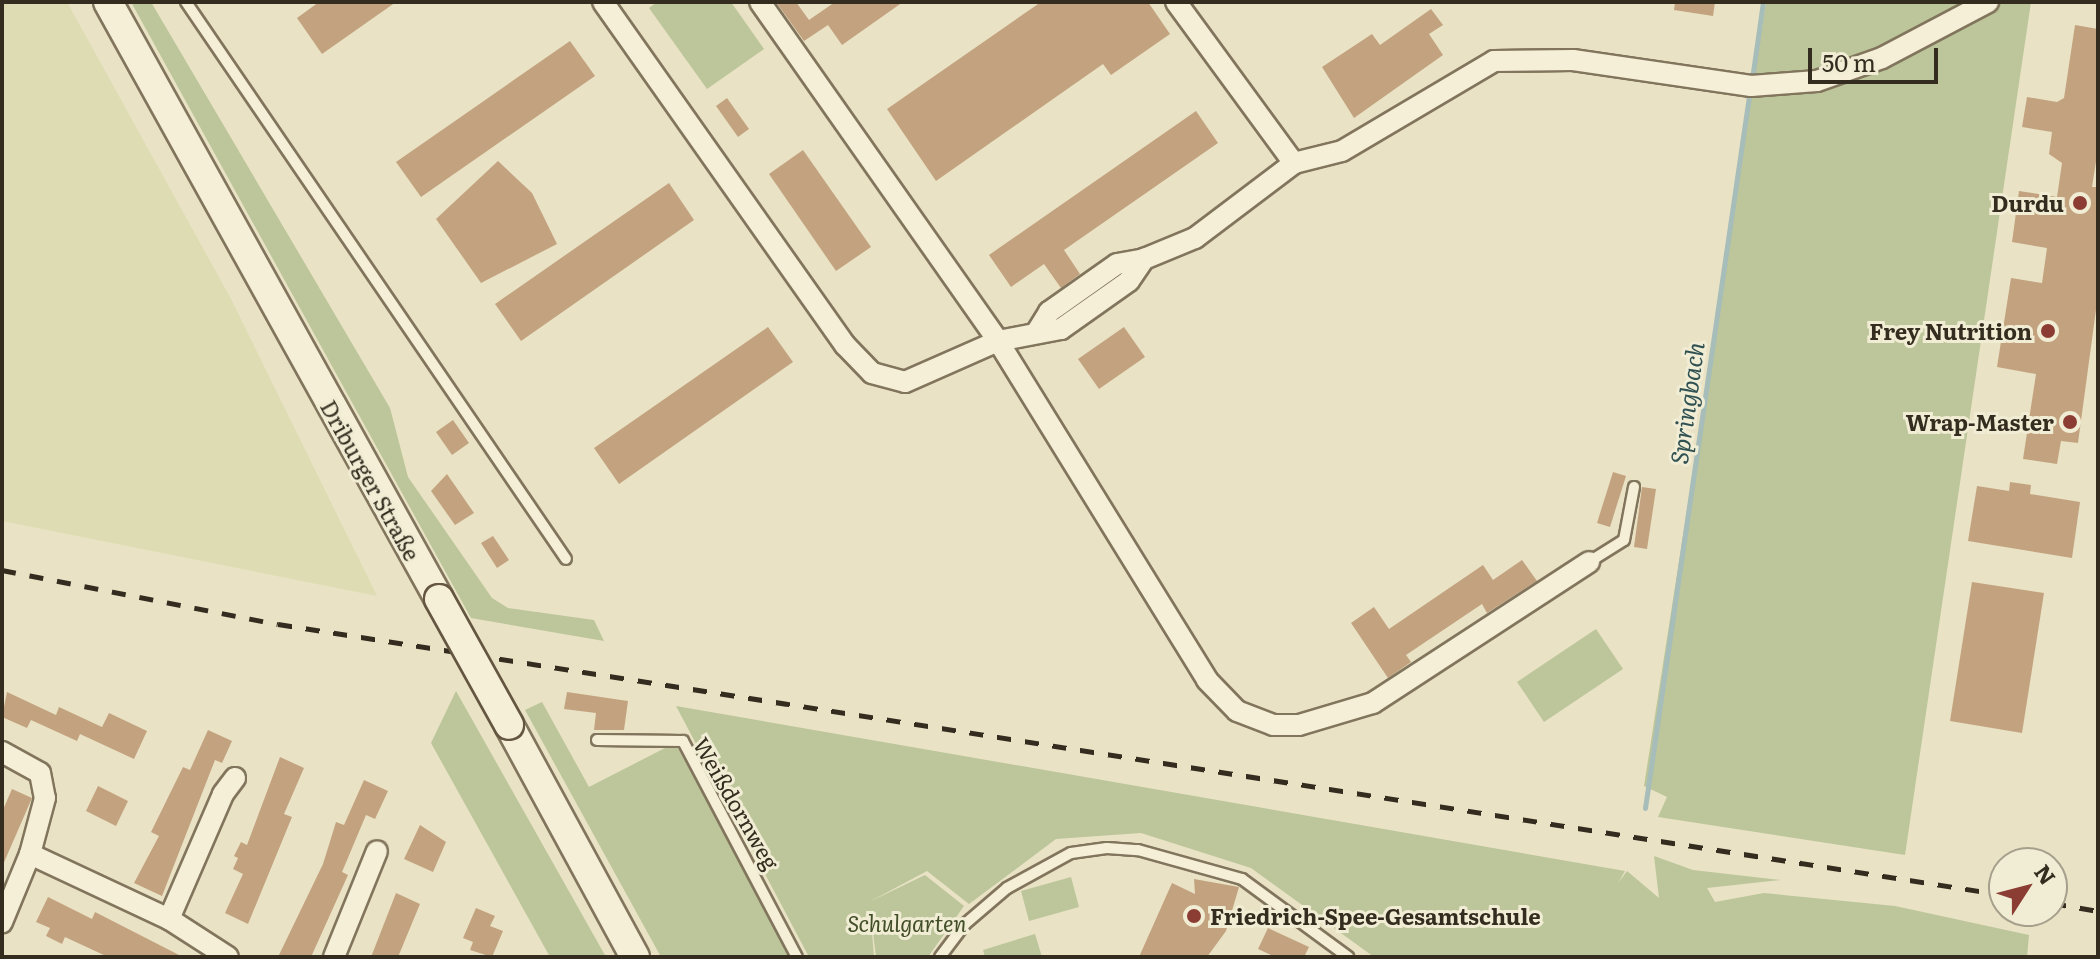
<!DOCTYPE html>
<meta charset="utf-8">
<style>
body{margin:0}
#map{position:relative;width:2100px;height:959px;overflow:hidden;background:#e9e2c5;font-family:Literata,serif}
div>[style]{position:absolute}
.farmland>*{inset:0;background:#dedcb3}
.green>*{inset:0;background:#bcc69a}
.stream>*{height:5px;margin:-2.5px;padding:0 2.5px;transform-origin:2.5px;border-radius:2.5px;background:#a6bdb9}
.building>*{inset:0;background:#c3a37f}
.roads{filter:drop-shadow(2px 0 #82755d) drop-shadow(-2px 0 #82755d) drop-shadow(0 2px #82755d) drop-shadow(0 -2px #82755d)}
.lane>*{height:10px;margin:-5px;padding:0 5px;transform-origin:5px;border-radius:5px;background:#f5efd8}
.street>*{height:20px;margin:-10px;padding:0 10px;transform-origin:10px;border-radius:10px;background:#f5efd8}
.secondary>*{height:28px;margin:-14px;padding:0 14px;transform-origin:14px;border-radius:14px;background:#f5efd8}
.rail>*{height:5px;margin-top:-2.5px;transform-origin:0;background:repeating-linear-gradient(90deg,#342c1f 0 14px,transparent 0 28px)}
.bridges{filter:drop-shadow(2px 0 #645640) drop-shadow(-2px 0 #645640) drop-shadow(0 2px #645640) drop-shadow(0 -2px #645640)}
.secondary-bridge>*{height:28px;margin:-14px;padding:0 14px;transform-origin:14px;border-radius:14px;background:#f5efd8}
.dots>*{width:22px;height:22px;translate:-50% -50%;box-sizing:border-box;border:4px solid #f1ecd4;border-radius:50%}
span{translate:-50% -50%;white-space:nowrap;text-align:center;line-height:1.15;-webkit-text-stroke:6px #f1ecd4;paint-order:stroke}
.poi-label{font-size:22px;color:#342c1f;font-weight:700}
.right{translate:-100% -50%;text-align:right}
.left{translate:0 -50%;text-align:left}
.street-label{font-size:22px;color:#342c1f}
.park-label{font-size:22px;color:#414e28;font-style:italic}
.water-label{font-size:24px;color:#305152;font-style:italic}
.frame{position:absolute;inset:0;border:4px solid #342c1f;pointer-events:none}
.north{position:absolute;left:1988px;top:847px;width:80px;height:80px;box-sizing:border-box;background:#f1ecd4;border:2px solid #a59f8c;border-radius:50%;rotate:54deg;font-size:22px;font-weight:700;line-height:32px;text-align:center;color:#342c1f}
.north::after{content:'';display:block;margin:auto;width:28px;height:36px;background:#8b3d34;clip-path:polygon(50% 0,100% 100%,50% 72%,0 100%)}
.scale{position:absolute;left:1808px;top:48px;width:130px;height:36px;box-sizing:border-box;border:4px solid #342c1f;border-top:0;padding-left:10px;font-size:24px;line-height:28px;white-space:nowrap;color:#342c1f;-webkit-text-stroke:6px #f1ecd4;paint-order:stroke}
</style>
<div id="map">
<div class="farmland">
<div style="clip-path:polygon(2px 2px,67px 2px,231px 299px,377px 596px,2px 521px)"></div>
</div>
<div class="green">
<div style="clip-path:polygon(131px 2px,151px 2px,390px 408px,408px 477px,492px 598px,508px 608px,594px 620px,604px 641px,471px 618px)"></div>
<div style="clip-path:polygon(657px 2px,731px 2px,764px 49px,707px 89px,649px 8px)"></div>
<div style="clip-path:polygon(1766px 2px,2031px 2px,1905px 855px,1658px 817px,1667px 797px,1644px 786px)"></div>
<div style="clip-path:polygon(1596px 629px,1623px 669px,1544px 722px,1517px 682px)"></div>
<div style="clip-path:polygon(456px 691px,606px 957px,550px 957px,431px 743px)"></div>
<div style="clip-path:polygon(542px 702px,589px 787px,665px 748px,677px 747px,749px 870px,791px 957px,661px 957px,525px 710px)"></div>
<div style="clip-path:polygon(676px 706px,1625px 871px,1618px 883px,1627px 871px,1659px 898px,1654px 856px,1693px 870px,1781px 880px,1707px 888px,1715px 902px,1764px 893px,1895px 906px,2029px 935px,2027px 957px,1374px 957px,1251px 868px,1141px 833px,1056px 839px,969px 904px,927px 871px,869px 902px,925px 875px,964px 906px,928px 957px,876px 957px,870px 908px,874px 957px,809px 957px)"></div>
<div style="clip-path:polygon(1071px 877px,1079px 907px,1029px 921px,1021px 891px)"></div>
<div style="clip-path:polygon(1035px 934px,1042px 957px,985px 957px,983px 950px)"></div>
</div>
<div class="stream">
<div style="left:1752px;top:79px;width:78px;rotate:-81.9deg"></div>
<div style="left:1645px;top:808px;width:727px;rotate:-81.69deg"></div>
</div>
<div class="building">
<div style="clip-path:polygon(319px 2px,396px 2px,322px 54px,297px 18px)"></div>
<div style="clip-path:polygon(776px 2px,796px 2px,809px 20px,835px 2px,903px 2px,842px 45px,828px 25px,804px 41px)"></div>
<div style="clip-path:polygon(1041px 2px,1148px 2px,1170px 34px,1111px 75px,1103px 64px,936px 181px,887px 109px)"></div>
<div style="clip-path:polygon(1675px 2px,1715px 2px,1713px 16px,1674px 10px)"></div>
<div style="clip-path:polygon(1431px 9px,1443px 25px,1429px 34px,1443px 55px,1354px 118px,1322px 67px,1372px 34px,1380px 45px)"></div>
<div style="clip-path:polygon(2075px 25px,2098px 29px,2098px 149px,2092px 187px,2098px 187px,2098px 295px,2078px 443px,2061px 441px,2057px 464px,2023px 459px,2036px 374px,1997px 367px,2011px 278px,2042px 283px,2047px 248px,2012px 242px,2019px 191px,2057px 197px,2062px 163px,2049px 154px,2052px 132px,2022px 127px,2027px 97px,2057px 102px,2064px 98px)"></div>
<div style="clip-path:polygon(570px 41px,595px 76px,421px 197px,396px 162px)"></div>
<div style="clip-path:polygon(727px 98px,749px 129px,738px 137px,716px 106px)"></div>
<div style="clip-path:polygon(1196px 111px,1218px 143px,1064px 250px,1080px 274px,1061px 288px,1044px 264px,1011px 287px,989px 255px)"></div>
<div style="clip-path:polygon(803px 150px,871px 247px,836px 271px,769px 174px)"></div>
<div style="clip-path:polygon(498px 161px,532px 193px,557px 244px,481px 283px,436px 219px)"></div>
<div style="clip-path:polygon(669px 183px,694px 220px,521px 341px,495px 304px)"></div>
<div style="clip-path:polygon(768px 327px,793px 362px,619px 484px,594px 448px)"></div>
<div style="clip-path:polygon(1124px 327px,1145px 357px,1099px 389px,1078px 359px)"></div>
<div style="clip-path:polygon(453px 420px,469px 443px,452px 455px,436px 432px)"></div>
<div style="clip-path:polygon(1613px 472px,1626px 476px,1610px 527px,1597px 523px)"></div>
<div style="clip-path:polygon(447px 474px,474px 513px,455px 525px,431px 491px)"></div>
<div style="clip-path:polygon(2010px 482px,2031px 485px,2030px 494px,2080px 502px,2072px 558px,1968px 541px,1977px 486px,2009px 491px)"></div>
<div style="clip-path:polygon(1642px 487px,1656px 489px,1647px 549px,1634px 547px)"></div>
<div style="clip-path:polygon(493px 536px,509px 560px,497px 568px,481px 543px)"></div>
<div style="clip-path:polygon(1522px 560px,1537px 581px,1487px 613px,1482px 604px,1406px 655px,1411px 662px,1388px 678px,1351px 623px,1374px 607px,1389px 629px,1483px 565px,1493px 580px)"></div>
<div style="clip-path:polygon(1972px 582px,2044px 593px,2022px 733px,1950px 721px)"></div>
<div style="clip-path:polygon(7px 692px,56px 715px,59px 707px,102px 727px,109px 713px,147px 731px,134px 759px,80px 734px,77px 741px,31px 720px,27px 728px,2px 717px)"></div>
<div style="clip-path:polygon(567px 692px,628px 701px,624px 730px,594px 730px,596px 713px,564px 709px)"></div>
<div style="clip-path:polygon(208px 730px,232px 741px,222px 763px,215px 760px,162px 896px,134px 883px,159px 836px,151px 832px,183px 767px,190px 770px)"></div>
<div style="clip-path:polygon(280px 757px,304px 768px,284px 814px,292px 817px,248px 924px,225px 913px,243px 874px,233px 869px,238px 858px,234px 856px,241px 842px,247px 845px)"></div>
<div style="clip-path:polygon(364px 780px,388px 791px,375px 819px,366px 815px,342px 872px,348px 875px,311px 957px,278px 957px,323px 864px,336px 822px,344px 825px)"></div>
<div style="clip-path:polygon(98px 786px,128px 801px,116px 826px,86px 811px)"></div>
<div style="clip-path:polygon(12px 789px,32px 798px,2px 867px,2px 812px)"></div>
<div style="clip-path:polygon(420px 825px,446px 842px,433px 872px,404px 859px)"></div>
<div style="clip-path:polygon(1194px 879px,1239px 887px,1226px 931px,1207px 957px,1139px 957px,1172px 883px,1195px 894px)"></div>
<div style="clip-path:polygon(396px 893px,420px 904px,398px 957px,371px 957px)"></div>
<div style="clip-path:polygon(48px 897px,92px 919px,95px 912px,183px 957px,108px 957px,65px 937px,62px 944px,46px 936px,50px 928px,36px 922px)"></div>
<div style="clip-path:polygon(476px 908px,495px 916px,490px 926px,503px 931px,492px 957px,470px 950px,473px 942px,463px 938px)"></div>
<div style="clip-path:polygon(1268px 928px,1309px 947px,1304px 957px,1275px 957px,1258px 949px)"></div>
</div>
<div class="roads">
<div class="lane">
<div style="left:186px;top:2px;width:674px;rotate:55.7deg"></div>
<div style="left:1589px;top:562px;width:41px;rotate:-32.2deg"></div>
<div style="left:1624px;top:540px;width:54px;rotate:-79.3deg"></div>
<div style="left:597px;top:740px;width:86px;rotate:0.7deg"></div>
<div style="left:683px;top:741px;width:244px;rotate:62.2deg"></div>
<div style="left:940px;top:957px;width:41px;rotate:-52.9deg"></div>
<div style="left:965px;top:924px;width:55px;rotate:-40.6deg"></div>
<div style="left:1007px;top:888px;width:73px;rotate:-28.7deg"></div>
<div style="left:1071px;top:853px;width:36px;rotate:-8deg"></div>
<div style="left:1107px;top:848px;width:31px;rotate:4deg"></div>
<div style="left:1138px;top:850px;width:108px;rotate:15.6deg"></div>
<div style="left:1242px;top:879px;width:132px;rotate:36.3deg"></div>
</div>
<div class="street">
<div style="left:603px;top:2px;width:420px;rotate:54.8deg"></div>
<div style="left:845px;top:345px;width:39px;rotate:46deg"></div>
<div style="left:872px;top:373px;width:34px;rotate:15deg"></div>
<div style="left:905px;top:382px;width:102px;rotate:-23.8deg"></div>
<div style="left:998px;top:341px;width:64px;rotate:-10.8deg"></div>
<div style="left:1061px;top:329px;width:83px;rotate:-35.2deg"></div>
<div style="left:1129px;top:281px;width:27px;rotate:-56deg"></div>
<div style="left:1144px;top:259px;width:55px;rotate:-22.4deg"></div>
<div style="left:1195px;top:238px;width:124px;rotate:-37.1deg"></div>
<div style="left:760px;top:2px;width:414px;rotate:54.9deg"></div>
<div style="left:998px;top:341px;width:398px;rotate:58.3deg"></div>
<div style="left:1207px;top:680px;width:43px;rotate:45.9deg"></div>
<div style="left:1237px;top:711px;width:39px;rotate:21deg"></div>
<div style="left:1273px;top:725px;width:26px"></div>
<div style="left:1299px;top:725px;width:77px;rotate:-16.6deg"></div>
<div style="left:1373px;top:703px;width:258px;rotate:-33.1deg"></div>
<div style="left:1176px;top:2px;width:200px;rotate:53.8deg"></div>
<div style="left:1294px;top:163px;width:49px;rotate:-14deg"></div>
<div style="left:1342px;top:151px;width:177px;rotate:-30.6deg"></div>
<div style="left:1494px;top:61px;width:79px;rotate:-0.7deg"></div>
<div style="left:1573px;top:60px;width:180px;rotate:8.3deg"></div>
<div style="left:1751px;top:86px;width:66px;rotate:-4.3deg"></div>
<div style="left:1817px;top:81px;width:69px;rotate:-19.5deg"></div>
<div style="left:1882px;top:58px;width:120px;rotate:-27.8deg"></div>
<div style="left:1036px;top:333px;width:25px;rotate:-58deg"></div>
<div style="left:1049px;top:312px;width:83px;rotate:-35.2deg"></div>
<div style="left:1117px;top:264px;width:27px;rotate:-10deg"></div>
<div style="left:2px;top:752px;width:43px;rotate:28.9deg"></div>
<div style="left:40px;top:773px;width:25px;rotate:79deg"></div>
<div style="left:45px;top:798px;width:58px;rotate:105deg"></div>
<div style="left:30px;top:854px;width:74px;rotate:112.4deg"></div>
<div style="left:30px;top:854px;width:153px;rotate:25.1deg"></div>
<div style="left:169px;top:919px;width:70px;rotate:32.8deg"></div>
<div style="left:169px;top:919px;width:136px;rotate:-66.6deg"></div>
<div style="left:223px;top:794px;width:20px;rotate:-53deg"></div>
<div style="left:334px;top:957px;width:114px;rotate:-67.9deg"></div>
</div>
<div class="secondary">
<div style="left:108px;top:2px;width:683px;rotate:60.99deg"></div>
<div style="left:509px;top:725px;width:264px;rotate:61.5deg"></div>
</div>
</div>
<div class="rail">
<div style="left:2px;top:570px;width:281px;rotate:11.1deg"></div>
<div style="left:278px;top:624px;width:1747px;rotate:8.92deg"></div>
<div style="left:2052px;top:903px;width:47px;rotate:9.9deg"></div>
</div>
<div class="bridges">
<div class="secondary-bridge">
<div style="left:439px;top:599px;width:144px;rotate:60.9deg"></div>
</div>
</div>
<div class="dots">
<div style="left:2080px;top:203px;background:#8b3d34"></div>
<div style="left:2048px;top:331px;background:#8b3d34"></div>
<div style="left:2070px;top:422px;background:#8b3d34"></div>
<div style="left:1194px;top:916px;background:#8b3d34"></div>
</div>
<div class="poi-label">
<span class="right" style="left:2064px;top:203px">Durdu</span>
<span class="right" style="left:2032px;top:331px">Frey Nutrition</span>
<span class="right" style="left:2054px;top:422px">Wrap-Master</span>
<span class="left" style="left:1210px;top:916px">Friedrich-Spee-Gesamtschule</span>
</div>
<div class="street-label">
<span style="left:371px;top:480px;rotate:61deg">Driburger Straße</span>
<span style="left:737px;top:803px;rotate:60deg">Weißdornweg</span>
</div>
<div class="park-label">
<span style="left:907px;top:923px">Schulgarten</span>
</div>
<div class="water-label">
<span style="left:1686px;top:403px;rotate:-82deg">Springbach</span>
</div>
<div class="frame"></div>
<div class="north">N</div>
<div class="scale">50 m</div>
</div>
